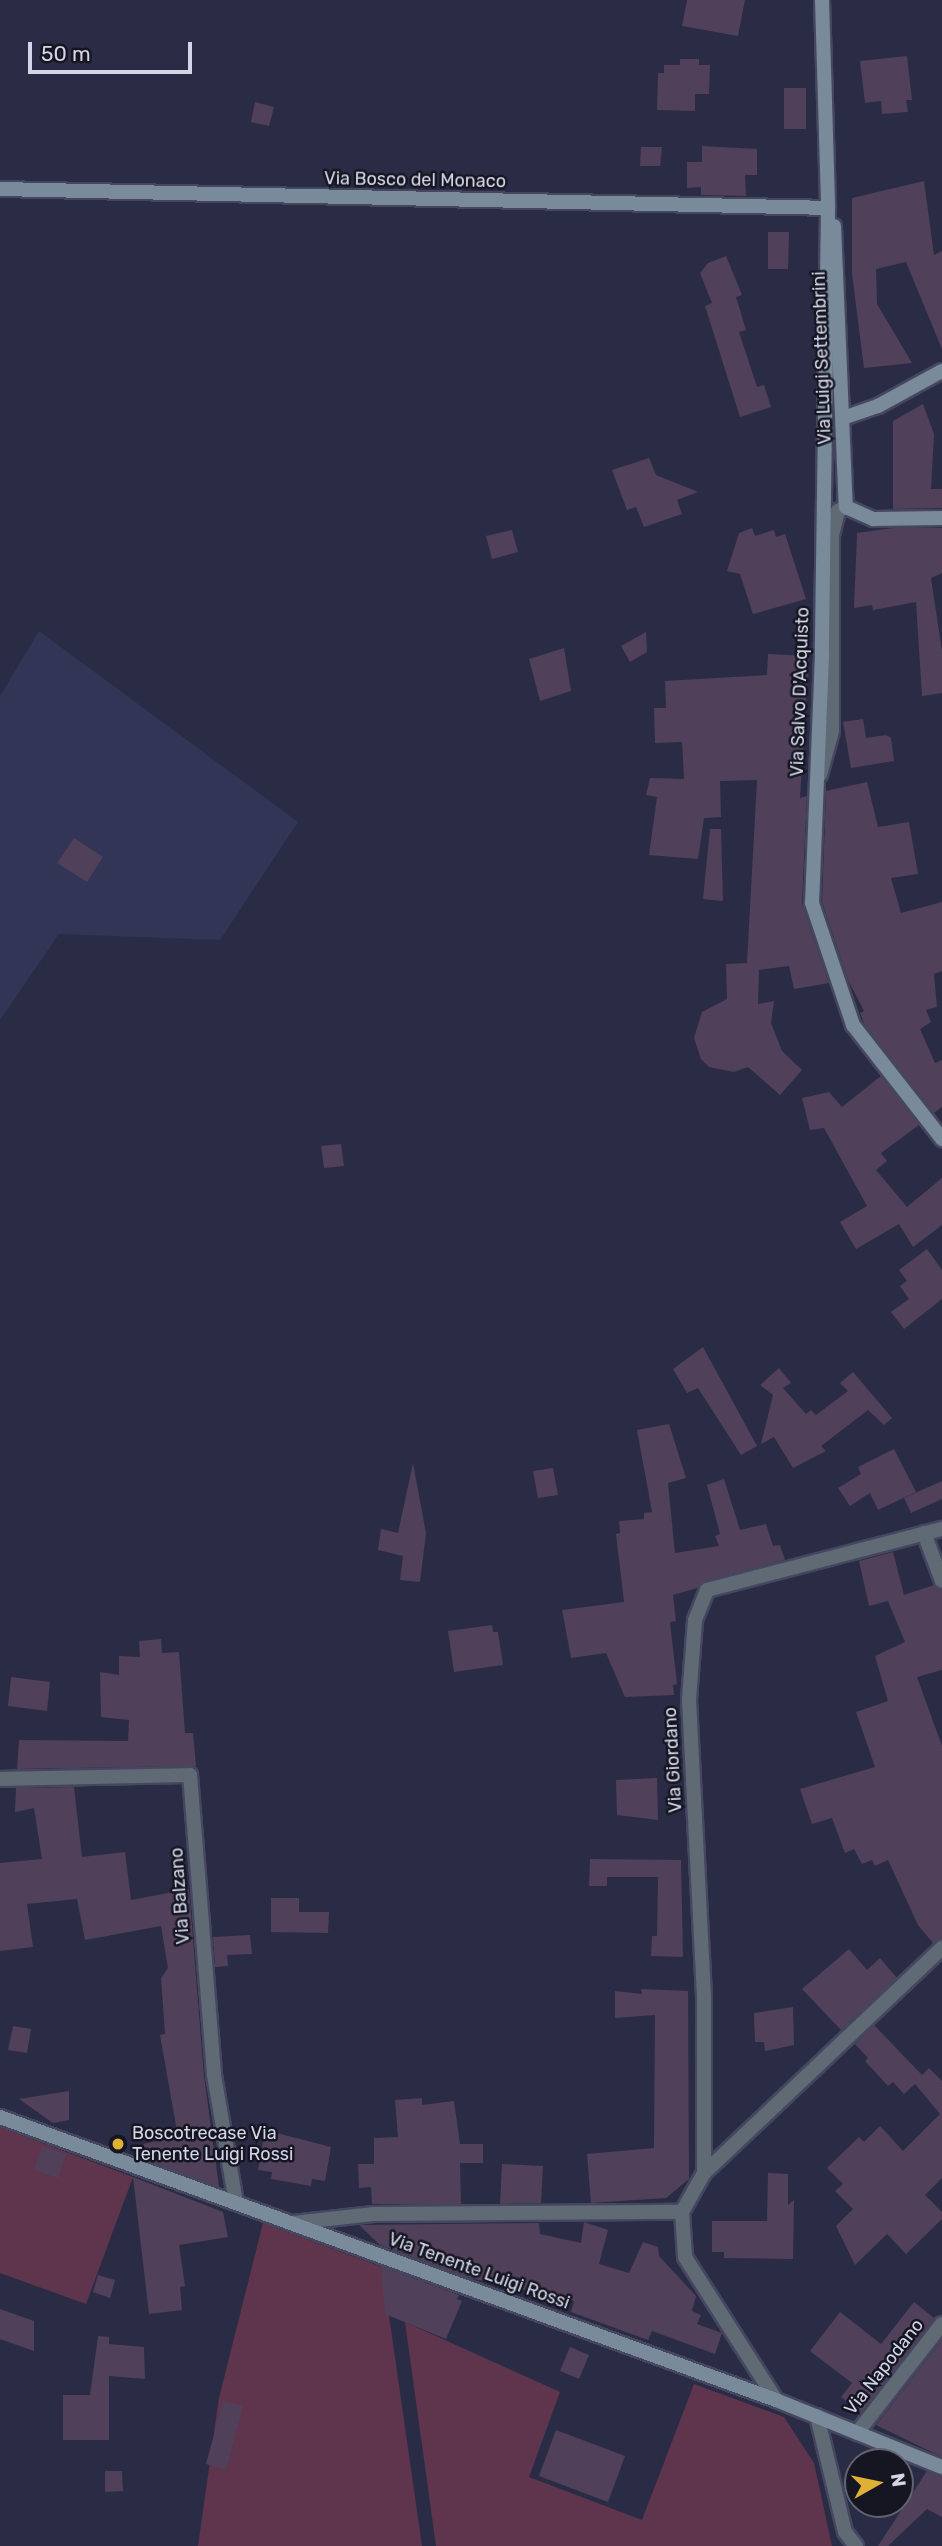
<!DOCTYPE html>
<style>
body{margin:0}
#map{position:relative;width:942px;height:2546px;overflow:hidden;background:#2a2c46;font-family:Rubik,sans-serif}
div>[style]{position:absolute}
.built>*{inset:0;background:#323555}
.green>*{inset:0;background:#5f354d}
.building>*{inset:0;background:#504059}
.roads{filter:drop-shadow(2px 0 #454760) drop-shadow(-2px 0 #454760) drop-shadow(0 2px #454760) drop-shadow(0 -2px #454760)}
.street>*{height:14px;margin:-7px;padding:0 7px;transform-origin:7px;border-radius:7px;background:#5f6a74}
.secondary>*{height:14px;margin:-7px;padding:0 7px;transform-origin:7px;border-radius:7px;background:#798b9a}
.dots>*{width:19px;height:19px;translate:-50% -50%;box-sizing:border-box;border:4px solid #151622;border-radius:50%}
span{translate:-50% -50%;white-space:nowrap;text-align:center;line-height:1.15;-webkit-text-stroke:5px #151622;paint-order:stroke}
.street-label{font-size:18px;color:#d3d6e6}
.poi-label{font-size:18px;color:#d3d6e6}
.left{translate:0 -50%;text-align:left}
.north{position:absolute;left:844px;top:2448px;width:70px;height:70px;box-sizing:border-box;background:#151622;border:2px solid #616370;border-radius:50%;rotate:81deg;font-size:19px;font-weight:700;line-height:28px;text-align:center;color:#d3d6e6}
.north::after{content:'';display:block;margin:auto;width:24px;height:32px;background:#e0b034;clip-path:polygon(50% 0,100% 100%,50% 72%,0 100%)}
.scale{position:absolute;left:28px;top:42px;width:164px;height:32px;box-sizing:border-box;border:4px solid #d3d6e6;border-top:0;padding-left:9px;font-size:21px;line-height:24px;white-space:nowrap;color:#d3d6e6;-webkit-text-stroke:5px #151622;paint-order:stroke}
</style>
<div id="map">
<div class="built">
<div style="clip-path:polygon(39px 631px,298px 822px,220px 940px,59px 934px,0 1020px,0 696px)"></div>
</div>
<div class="green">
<div style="clip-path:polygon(0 2127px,133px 2177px,86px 2304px,0 2273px)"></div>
<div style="clip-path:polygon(263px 2223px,382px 2267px,422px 2546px,198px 2546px,219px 2398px)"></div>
<div style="clip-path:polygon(405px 2322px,560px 2392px,529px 2477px,642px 2520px,694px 2384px,784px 2417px,814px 2463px,832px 2546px,436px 2546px)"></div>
</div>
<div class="building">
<div style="clip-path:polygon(687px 0,745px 0,738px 36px,682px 26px)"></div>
<div style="clip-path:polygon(907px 56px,912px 100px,906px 100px,908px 112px,882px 114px,881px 101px,865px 103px,860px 61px)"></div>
<div style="clip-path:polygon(680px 59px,699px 59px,699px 65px,710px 65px,709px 94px,695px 94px,695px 111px,657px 110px,658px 73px,664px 73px,664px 65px,680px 65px)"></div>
<div style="clip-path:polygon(784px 88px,806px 88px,806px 129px,784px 129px)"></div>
<div style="clip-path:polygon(255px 102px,274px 107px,269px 126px,251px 122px)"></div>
<div style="clip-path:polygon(702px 146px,757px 149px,757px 175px,745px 175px,746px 196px,701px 195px,701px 187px,687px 188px,687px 162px,702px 162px)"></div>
<div style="clip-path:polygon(641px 147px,662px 147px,660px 166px,640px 166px)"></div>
<div style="clip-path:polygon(924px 181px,934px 255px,942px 251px,942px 349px,906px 262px,876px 269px,877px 304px,912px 363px,864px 368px,852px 274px,852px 198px)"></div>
<div style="clip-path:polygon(768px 232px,789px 232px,788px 269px,768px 269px)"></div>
<div style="clip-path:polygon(726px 256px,742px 295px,736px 297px,746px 330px,739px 332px,757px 387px,764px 385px,771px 407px,740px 417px,705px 306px,712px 303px,700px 273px,708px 263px)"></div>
<div style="clip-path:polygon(923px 404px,934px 434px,931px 489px,942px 489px,942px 508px,893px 509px,893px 421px)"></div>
<div style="clip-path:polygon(649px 458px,656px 475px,698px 492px,677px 500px,682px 514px,644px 527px,636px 507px,627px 510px,612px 470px)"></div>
<div style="clip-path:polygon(752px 528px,755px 536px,774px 530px,776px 537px,785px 534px,806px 599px,753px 614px,740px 574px,727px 571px,739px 533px)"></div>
<div style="clip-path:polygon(893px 528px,942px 528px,942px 573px,931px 578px,942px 651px,942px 693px,922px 696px,916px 602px,873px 610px,872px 605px,854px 608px,857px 533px)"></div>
<div style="clip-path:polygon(512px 530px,518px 552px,492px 559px,486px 536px)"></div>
<div style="clip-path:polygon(646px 632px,647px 652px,630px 662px,621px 646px)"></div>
<div style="clip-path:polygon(564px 648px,571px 691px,540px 701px,529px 659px)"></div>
<div style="clip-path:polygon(768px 654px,809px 656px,800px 798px,807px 796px,802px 903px,829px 983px,794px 989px,789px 966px,759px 970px,758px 1004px,774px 1001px,771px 1023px,782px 1051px,802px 1070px,780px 1095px,748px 1067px,734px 1072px,709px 1067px,701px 1059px,694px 1038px,702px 1012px,727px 999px,726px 964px,747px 963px,757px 780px,720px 781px,721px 817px,704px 818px,698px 859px,649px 855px,657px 797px,646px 795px,650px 778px,684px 779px,682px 742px,655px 743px,654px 708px,666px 708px,665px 681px,767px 675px)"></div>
<div style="clip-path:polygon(863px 719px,866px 738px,886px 735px,891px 738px,894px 761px,851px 768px,843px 722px)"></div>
<div style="clip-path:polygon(867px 782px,878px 827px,909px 822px,918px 874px,891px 878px,901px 913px,942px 902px,942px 971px,934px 974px,937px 1007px,926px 1010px,931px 1022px,920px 1029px,935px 1063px,942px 1060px,942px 1107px,934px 1113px,865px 1025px,860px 1013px,864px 1011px,848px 980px,822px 902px,826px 791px)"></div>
<div style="clip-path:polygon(710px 829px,721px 829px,723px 901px,703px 899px)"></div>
<div style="clip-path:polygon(74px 838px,103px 857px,87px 882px,57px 863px)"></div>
<div style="clip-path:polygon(881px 1076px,919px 1125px,881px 1153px,887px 1161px,876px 1170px,907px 1207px,942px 1178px,942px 1225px,913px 1247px,899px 1224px,856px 1249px,840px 1222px,867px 1206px,824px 1128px,810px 1130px,802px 1098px,829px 1092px,842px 1107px)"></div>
<div style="clip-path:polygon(341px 1144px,344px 1166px,324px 1168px,321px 1146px)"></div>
<div style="clip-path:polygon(927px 1249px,942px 1270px,942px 1299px,904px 1329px,891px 1312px,909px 1299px,900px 1286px,907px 1281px,899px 1270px)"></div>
<div style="clip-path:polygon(703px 1347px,757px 1446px,741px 1455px,698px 1388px,687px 1393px,673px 1369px)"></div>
<div style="clip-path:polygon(779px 1368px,791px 1383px,783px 1388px,806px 1414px,811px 1410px,816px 1415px,848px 1391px,840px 1383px,853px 1372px,892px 1418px,884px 1425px,868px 1410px,821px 1446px,826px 1451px,793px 1468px,774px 1437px,761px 1444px,773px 1395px,760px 1385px)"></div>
<div style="clip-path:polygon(669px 1424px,686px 1478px,668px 1483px,675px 1553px,719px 1546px,715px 1536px,720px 1534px,707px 1485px,724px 1479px,740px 1530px,766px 1524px,773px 1546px,780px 1545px,785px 1560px,705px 1581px,697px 1588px,673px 1595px,676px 1621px,670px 1622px,677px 1684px,673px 1685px,674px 1695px,625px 1697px,606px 1653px,571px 1658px,562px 1610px,624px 1602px,616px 1534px,620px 1533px,619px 1521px,644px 1519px,644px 1513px,652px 1512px,637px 1430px)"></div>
<div style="clip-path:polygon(894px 1449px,916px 1492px,878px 1510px,870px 1493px,850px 1506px,838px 1488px,861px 1474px,858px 1467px)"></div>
<div style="clip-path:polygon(413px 1463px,426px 1533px,420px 1582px,400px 1580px,403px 1556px,378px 1550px,381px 1529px,398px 1533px)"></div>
<div style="clip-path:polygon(553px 1468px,558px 1495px,538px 1498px,533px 1471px)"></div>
<div style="clip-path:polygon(942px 1481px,942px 1499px,911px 1513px,904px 1498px)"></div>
<div style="clip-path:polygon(893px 1552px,904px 1595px,934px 1585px,942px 1590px,942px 1670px,917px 1677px,942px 1746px,942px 1939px,933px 1943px,918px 1925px,888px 1860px,875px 1866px,872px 1860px,862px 1864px,854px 1849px,845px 1853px,832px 1818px,812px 1824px,800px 1789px,875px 1767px,856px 1712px,888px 1701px,875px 1656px,905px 1642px,888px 1601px,869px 1606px,859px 1561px)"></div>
<div style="clip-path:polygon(492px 1625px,493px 1632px,498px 1632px,503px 1665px,454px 1672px,448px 1631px)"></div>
<div style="clip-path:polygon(161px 1639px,162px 1653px,179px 1652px,185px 1733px,193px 1733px,196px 1766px,17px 1769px,19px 1740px,128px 1741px,129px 1720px,101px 1717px,100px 1672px,119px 1675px,119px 1656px,140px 1657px,139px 1641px)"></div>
<div style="clip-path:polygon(11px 1677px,50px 1682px,47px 1711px,8px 1706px)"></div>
<div style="clip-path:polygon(657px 1778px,658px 1820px,617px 1815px,616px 1780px)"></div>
<div style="clip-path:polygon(74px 1787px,82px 1857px,125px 1852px,131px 1900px,189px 1889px,204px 2076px,219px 2187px,147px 2161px,143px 2144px,178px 2137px,160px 2035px,165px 2034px,161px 1978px,168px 1968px,161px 1926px,85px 1940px,77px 1899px,27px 1904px,33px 1947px,0 1951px,0 1863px,42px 1859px,34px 1808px,15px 1812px,16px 1788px)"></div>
<div style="clip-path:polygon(590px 1859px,681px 1860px,683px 1957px,651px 1956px,652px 1936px,657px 1936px,658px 1877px,607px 1877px,607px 1886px,589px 1886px)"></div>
<div style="clip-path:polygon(271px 1898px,299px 1898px,299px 1912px,329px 1912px,328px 1933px,271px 1932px)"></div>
<div style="clip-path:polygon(250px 1935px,252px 1954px,227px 1955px,228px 1966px,215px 1967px,213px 1937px)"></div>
<div style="clip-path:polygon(849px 1949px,867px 1970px,880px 1958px,897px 1978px,841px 2030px,802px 1989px)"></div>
<div style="clip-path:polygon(641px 1989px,688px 1991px,689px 2179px,666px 2198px,591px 2203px,587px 2154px,654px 2148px,655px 2015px,615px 2018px,615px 1991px,642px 1994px)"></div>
<div style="clip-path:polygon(793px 2007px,794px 2045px,765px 2051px,764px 2042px,755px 2042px,754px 2013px)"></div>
<div style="clip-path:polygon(874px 2025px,922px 2075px,929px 2068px,942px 2081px,942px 2178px,925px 2195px,942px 2212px,942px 2219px,906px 2254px,887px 2234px,855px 2265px,836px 2226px,853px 2209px,835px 2191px,843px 2184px,827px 2168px,859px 2137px,864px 2142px,880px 2126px,903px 2151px,940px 2114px,915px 2084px,904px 2094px,893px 2082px,888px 2086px,865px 2061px,868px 2058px,855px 2044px)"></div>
<div style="clip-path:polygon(13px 2026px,31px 2029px,27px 2053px,8px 2050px)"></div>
<div style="clip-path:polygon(69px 2091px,69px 2120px,53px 2123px,19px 2099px)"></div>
<div style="clip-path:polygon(422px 2098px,422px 2105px,454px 2101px,460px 2144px,483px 2144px,483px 2163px,460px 2163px,461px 2204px,372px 2204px,371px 2187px,359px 2188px,358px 2164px,374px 2164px,374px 2138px,398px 2137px,395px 2100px)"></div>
<div style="clip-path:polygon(265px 2130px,331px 2147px,325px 2181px,312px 2179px,311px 2186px,271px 2179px,272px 2172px,258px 2170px)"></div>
<div style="clip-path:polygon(42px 2146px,66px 2154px,58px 2178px,34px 2170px)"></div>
<div style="clip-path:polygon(502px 2164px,543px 2166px,541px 2203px,500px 2204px)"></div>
<div style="clip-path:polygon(768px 2173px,788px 2174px,788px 2205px,794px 2200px,793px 2259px,724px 2258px,724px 2252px,712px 2252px,712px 2221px,767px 2221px)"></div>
<div style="clip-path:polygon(133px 2177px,223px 2212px,228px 2237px,179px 2245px,185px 2286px,180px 2287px,182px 2310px,149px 2314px)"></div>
<div style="clip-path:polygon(584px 2222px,608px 2230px,599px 2264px,629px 2273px,643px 2242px,658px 2247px,659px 2256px,696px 2296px,692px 2311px,701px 2315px,697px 2324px,722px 2333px,715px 2354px,652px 2331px,648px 2340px,571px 2312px,574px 2301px,466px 2277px,380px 2245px,359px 2225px,539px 2223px,540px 2234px,581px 2243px)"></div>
<div style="clip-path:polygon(381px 2266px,459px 2295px,457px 2299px,462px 2301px,446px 2339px,385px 2314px)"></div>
<div style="clip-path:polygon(98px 2275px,115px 2280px,110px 2298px,93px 2292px)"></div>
<div style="clip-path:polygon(914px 2302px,934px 2318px,861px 2413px,841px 2397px,852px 2383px,810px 2351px,840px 2312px,881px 2344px)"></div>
<div style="clip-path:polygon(0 2309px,34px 2321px,34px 2351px,0 2339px)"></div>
<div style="clip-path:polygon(98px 2336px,109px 2337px,109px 2344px,144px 2347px,145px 2379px,109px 2376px,109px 2440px,63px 2440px,63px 2395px,90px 2395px)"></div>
<div style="clip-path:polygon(942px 2340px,942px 2457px,876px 2425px)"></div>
<div style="clip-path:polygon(570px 2347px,589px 2355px,579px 2379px,560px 2371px)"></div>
<div style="clip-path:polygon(223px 2401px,243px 2406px,226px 2470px,206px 2464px)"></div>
<div style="clip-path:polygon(556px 2430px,625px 2456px,608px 2502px,539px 2476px)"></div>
<div style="clip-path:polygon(105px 2471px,122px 2471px,123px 2491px,105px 2492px)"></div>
<div style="clip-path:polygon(927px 2471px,942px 2476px,942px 2517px,927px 2509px,888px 2546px,878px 2546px)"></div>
</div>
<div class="roads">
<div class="street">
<div style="left:820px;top:775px;width:46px;rotate:-74.7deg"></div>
<div style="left:832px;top:731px;width:196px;rotate:-90deg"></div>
<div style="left:832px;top:535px;width:25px;rotate:-76deg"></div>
<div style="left:838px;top:511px;width:9px;rotate:-27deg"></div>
<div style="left:924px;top:1533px;width:51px;rotate:69.4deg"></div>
<div style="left:0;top:1779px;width:190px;rotate:-1.2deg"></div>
<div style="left:190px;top:1775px;width:301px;rotate:85.4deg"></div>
<div style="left:214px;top:2075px;width:129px;rotate:80.2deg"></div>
<div style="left:704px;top:2173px;width:177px;rotate:-90deg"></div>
<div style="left:704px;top:1996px;width:296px;rotate:-92.9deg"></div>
<div style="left:689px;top:1700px;width:80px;rotate:-85.7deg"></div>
<div style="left:695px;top:1620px;width:32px;rotate:-68deg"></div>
<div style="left:707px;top:1590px;width:243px;rotate:-14.6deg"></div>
<div style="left:293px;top:2223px;width:81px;rotate:-6.4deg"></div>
<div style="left:373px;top:2214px;width:309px;rotate:-0.4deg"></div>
<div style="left:776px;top:2400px;width:169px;rotate:-122.5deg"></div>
<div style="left:685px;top:2257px;width:45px;rotate:-93.8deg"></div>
<div style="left:682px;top:2212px;width:45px;rotate:-60.6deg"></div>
<div style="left:704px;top:2173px;width:328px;rotate:-43.4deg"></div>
<div style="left:817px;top:2416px;width:119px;rotate:76.4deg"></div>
<div style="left:845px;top:2532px;width:18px;rotate:52deg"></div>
<div style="left:857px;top:2433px;width:138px;rotate:-52.1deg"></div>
</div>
<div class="secondary">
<div style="left:822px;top:0;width:208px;rotate:88.3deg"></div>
<div style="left:828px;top:208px;width:447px;rotate:90.8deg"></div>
<div style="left:822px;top:655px;width:248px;rotate:92.3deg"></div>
<div style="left:812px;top:903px;width:129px;rotate:71.4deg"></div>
<div style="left:853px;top:1025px;width:145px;rotate:52deg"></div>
<div style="left:0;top:189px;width:828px;rotate:1.31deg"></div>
<div style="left:834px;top:226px;width:281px;rotate:87.6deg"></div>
<div style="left:846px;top:507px;width:30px;rotate:24deg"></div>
<div style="left:873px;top:519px;width:69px;rotate:-0.8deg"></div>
<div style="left:843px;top:418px;width:37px;rotate:-19deg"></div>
<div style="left:878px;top:406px;width:73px;rotate:-28.7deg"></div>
<div style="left:0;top:2117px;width:826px;rotate:20.04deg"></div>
<div style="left:776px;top:2400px;width:179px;rotate:22deg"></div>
</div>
</div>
<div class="dots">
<div style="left:118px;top:2144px;background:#e0b034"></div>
</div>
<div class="street-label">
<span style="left:415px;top:180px;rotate:1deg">Via Bosco del Monaco</span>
<span style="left:822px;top:358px;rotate:-92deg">Via Luigi Settembrini</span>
<span style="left:800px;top:692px;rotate:-88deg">Via Salvo D'Acquisto</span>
<span style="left:673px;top:1760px;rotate:-93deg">Via Giordano</span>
<span style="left:180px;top:1896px;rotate:-94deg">Via Balzano</span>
<span style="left:479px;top:2271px;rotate:20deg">Via Tenente Luigi Rossi</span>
<span style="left:884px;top:2367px;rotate:-52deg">Via Napodano</span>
</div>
<div class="poi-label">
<span class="left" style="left:132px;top:2144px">Boscotrecase Via<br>Tenente Luigi Rossi</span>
</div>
<div class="north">N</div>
<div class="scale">50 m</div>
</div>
